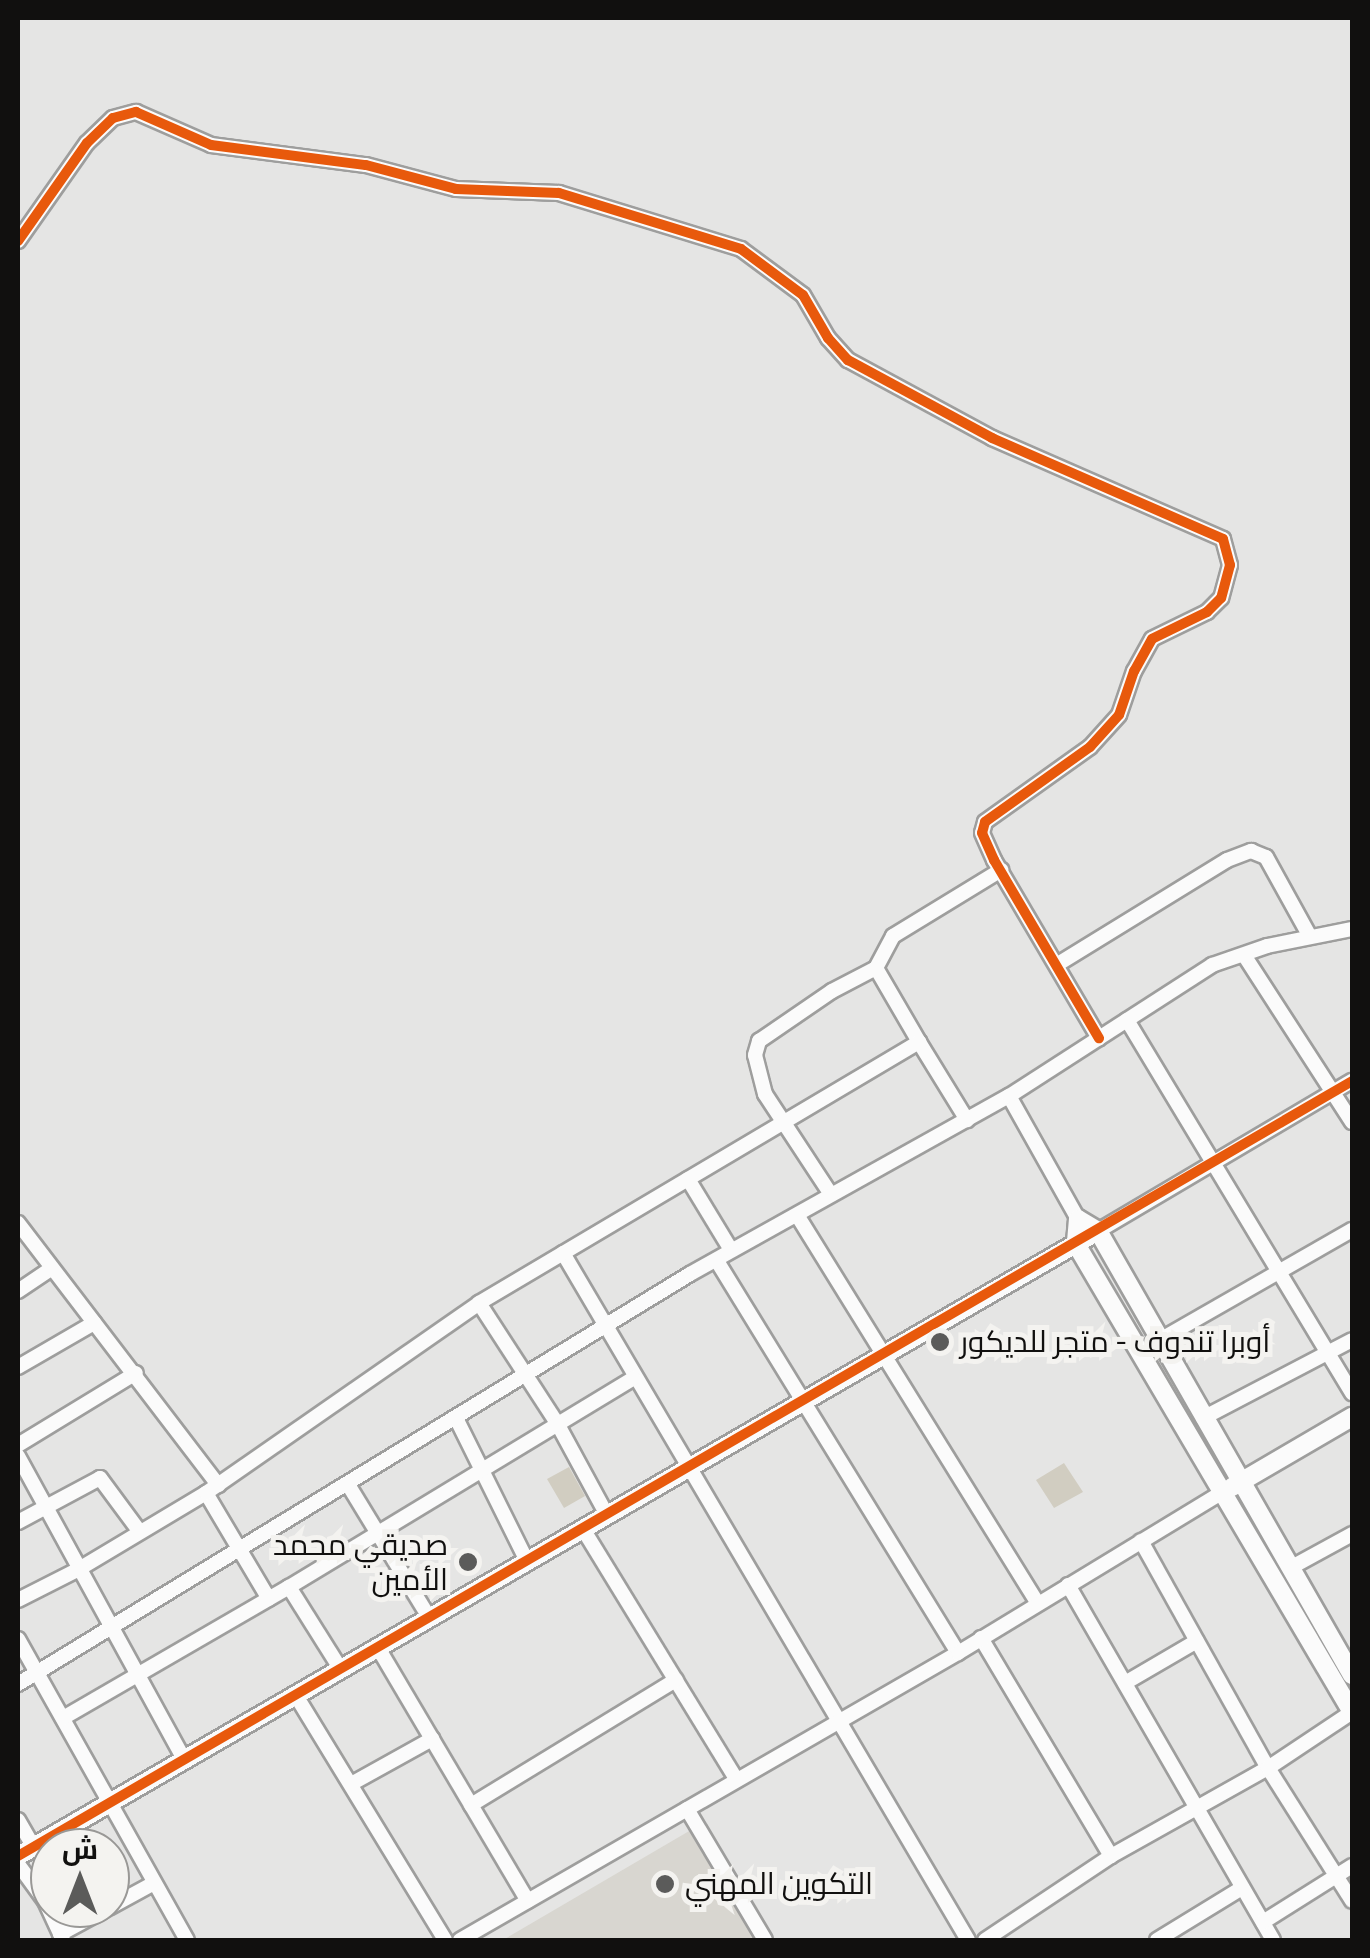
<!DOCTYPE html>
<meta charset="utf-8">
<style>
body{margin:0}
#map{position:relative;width:1370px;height:1958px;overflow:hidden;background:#e5e5e4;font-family:Karla,Cairo,sans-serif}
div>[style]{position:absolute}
.built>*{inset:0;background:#d8d6d0}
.building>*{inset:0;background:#d1cdc1}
.roads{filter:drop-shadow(2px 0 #9e9e9d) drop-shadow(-2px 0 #9e9e9d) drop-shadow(0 2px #9e9e9d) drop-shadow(0 -2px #9e9e9d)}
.minor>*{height:14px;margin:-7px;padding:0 7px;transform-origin:7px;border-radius:7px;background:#fbfbfb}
.tertiary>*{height:18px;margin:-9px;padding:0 9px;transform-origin:9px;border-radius:9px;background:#fbfbfb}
.cycleway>*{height:10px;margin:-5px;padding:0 5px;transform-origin:5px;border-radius:5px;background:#e8590c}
.dots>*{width:28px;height:28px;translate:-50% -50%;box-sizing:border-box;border:5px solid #f4f3f0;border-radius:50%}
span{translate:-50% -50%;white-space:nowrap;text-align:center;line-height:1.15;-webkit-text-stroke:10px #f4f3f0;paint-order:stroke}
.poi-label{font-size:30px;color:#11100f}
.left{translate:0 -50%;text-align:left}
.right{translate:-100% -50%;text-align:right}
.frame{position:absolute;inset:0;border:20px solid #11100f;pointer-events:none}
.north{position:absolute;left:30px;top:1828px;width:100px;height:100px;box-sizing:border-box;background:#f4f3f0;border:2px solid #999896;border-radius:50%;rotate:0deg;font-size:28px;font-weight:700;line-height:40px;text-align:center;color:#11100f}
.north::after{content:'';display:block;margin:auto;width:35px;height:45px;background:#5b5b5a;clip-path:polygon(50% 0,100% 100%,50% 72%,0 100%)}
</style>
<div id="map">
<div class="built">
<div style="clip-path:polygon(696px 1827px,763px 1940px,503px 1940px)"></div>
</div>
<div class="building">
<div style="clip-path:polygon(1064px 1463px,1083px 1492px,1054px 1508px,1036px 1480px)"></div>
<div style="clip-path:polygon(569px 1467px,585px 1496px,564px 1508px,547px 1479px)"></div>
</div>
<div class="roads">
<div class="minor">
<div style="left:18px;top:241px;width:120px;rotate:-54.9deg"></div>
<div style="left:87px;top:143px;width:36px;rotate:-44deg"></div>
<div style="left:113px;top:118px;width:24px;rotate:-15deg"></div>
<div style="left:136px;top:112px;width:82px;rotate:23.7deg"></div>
<div style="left:211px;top:145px;width:156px;rotate:7.4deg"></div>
<div style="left:366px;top:165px;width:93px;rotate:14.9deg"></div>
<div style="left:456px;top:189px;width:103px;rotate:2.2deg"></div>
<div style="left:559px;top:193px;width:190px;rotate:17.1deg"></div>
<div style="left:741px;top:249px;width:77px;rotate:36.6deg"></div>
<div style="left:803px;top:295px;width:50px;rotate:59.8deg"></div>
<div style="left:828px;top:338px;width:30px;rotate:48deg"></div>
<div style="left:848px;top:360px;width:164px;rotate:28.4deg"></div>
<div style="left:992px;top:438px;width:252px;rotate:23.6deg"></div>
<div style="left:1223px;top:539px;width:27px;rotate:75deg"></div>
<div style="left:1230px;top:565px;width:34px;rotate:105deg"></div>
<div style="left:1221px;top:598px;width:20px;rotate:135deg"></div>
<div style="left:1207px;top:612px;width:61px;rotate:153.9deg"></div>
<div style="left:1152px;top:639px;width:37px;rotate:119deg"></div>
<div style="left:1134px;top:671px;width:46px;rotate:108.8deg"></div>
<div style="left:1119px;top:715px;width:43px;rotate:132.2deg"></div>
<div style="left:1090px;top:747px;width:129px;rotate:144.5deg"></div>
<div style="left:985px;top:822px;width:11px;rotate:105deg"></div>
<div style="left:982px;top:833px;width:30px;rotate:66deg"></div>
<div style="left:994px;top:860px;width:207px;rotate:59.5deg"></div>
<div style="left:1244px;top:955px;width:199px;rotate:57.1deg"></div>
<div style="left:1058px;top:964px;width:198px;rotate:-31.6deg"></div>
<div style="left:1227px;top:860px;width:26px;rotate:-21deg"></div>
<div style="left:1251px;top:851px;width:16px;rotate:22deg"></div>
<div style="left:1266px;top:857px;width:89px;rotate:61.1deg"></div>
<div style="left:876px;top:968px;width:36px;rotate:-62deg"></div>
<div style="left:893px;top:936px;width:127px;rotate:-31.4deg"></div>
<div style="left:1127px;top:1020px;width:436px;rotate:58.9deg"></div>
<div style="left:1009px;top:1096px;width:141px;rotate:60.7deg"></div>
<div style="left:688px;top:1179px;width:83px;rotate:58.8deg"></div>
<div style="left:830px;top:1193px;width:118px;rotate:-123.3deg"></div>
<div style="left:765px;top:1094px;width:40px;rotate:-104.4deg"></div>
<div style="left:755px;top:1055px;width:15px;rotate:-74deg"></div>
<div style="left:759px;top:1041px;width:88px;rotate:-34.4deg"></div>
<div style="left:832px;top:991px;width:50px;rotate:-27.6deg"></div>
<div style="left:876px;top:968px;width:86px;rotate:59.8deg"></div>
<div style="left:797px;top:1215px;width:457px;rotate:58.2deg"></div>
<div style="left:18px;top:1223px;width:330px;rotate:52.6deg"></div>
<div style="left:1098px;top:1231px;width:295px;rotate:-30.6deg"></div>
<div style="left:563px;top:1253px;width:797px;rotate:59.48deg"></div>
<div style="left:717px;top:1261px;width:460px;rotate:58.4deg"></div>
<div style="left:18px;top:1291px;width:40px;rotate:-34deg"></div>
<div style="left:479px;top:1303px;width:143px;rotate:57deg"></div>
<div style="left:557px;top:1423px;width:105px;rotate:61.5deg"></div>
<div style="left:1158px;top:1341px;width:224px;rotate:-29.8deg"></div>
<div style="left:18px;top:1367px;width:88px;rotate:-30.1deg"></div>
<div style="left:1203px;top:1418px;width:168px;rotate:-27.6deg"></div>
<div style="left:457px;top:1420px;width:157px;rotate:63.6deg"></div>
<div style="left:18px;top:1445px;width:138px;rotate:-31.4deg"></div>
<div style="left:18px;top:1456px;width:345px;rotate:61.3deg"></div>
<div style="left:349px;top:1486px;width:153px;rotate:58.6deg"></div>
<div style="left:206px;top:1493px;width:123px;rotate:59.3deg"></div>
<div style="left:18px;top:1522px;width:93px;rotate:-28.2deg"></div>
<div style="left:100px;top:1478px;width:67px;rotate:53.5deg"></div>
<div style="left:583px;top:1529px;width:293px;rotate:58.5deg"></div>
<div style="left:1141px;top:1541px;width:260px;rotate:60.8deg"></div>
<div style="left:1268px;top:1768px;width:157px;rotate:57.7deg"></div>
<div style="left:1290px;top:1568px;width:71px;rotate:-28.7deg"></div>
<div style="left:1068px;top:1585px;width:410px;rotate:60deg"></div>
<div style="left:289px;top:1587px;width:96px;rotate:57.8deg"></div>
<div style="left:18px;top:1600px;width:68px;rotate:-26.9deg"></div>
<div style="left:79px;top:1569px;width:148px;rotate:-30.9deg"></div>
<div style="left:206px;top:1493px;width:333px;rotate:-34.8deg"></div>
<div style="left:479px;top:1303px;width:512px;rotate:-30.68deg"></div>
<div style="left:919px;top:1042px;width:92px;rotate:58.4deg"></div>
<div style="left:981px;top:1638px;width:254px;rotate:59.2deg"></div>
<div style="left:18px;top:1639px;width:345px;rotate:60.7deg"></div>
<div style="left:377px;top:1646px;width:296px;rotate:59.4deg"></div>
<div style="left:1125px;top:1683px;width:83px;rotate:-30.3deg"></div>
<div style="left:18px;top:1684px;width:787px;rotate:-31.39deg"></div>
<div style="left:690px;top:1274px;width:365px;rotate:-29.2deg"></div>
<div style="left:1009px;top:1096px;width:242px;rotate:-32.8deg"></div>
<div style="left:1212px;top:965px;width:58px;rotate:-19.1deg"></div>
<div style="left:1267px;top:946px;width:87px;rotate:-11.3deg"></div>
<div style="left:295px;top:1694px;width:288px;rotate:58.6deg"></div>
<div style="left:63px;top:1718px;width:261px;rotate:-30.1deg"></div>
<div style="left:289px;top:1587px;width:403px;rotate:-31.2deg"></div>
<div style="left:351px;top:1784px;width:93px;rotate:-29.1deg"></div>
<div style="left:471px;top:1805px;width:240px;rotate:-31.4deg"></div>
<div style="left:687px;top:1809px;width:152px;rotate:59.2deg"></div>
<div style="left:18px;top:1820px;width:30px;rotate:60deg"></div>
<div style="left:18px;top:1864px;width:46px;rotate:53.9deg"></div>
<div style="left:45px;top:1901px;width:43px;rotate:65.2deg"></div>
<div style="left:110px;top:1907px;width:50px;rotate:-28.6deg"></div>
<div style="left:1263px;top:1922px;width:105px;rotate:-32.2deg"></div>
<div style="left:60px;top:1934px;width:55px;rotate:-28.4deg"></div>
<div style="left:460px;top:1940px;width:575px;rotate:-29.96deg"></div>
<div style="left:958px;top:1653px;width:311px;rotate:-31.3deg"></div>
<div style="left:985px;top:1940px;width:151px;rotate:-33.7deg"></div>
<div style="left:1111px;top:1856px;width:180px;rotate:-29.3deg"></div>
<div style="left:1268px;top:1768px;width:101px;rotate:-33.7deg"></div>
<div style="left:1157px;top:1940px;width:100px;rotate:-31.5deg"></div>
</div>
<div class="tertiary">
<div style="left:1232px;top:1487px;width:139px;rotate:-30.3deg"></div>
<div style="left:1352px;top:1675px;width:512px;rotate:-119.77deg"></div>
<div style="left:1098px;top:1231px;width:23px;rotate:-149deg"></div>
<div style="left:1078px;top:1219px;width:25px;rotate:95deg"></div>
<div style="left:1076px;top:1244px;width:543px;rotate:59.47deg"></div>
<div style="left:18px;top:1856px;width:1248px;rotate:-30.06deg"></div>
</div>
</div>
<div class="cycleway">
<div style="left:18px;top:241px;width:120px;rotate:-54.9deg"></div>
<div style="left:87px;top:143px;width:36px;rotate:-44deg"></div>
<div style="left:113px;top:118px;width:24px;rotate:-15deg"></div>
<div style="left:136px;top:112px;width:82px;rotate:23.7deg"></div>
<div style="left:211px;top:145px;width:156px;rotate:7.4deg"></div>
<div style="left:366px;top:165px;width:93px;rotate:14.9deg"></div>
<div style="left:456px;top:189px;width:103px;rotate:2.2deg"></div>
<div style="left:559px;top:193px;width:190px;rotate:17.1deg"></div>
<div style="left:741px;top:249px;width:77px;rotate:36.6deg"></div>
<div style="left:803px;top:295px;width:50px;rotate:59.8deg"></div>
<div style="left:828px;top:338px;width:30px;rotate:48deg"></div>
<div style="left:848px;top:360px;width:164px;rotate:28.4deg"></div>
<div style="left:992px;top:438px;width:252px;rotate:23.6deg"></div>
<div style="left:1223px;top:539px;width:27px;rotate:75deg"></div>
<div style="left:1230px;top:565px;width:34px;rotate:105deg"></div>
<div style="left:1221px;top:598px;width:20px;rotate:135deg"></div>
<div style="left:1207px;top:612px;width:61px;rotate:153.9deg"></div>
<div style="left:1152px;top:639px;width:37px;rotate:119deg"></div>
<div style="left:1134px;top:671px;width:46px;rotate:108.8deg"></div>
<div style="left:1119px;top:715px;width:43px;rotate:132.2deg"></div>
<div style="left:1090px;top:747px;width:129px;rotate:144.5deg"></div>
<div style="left:985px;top:822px;width:11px;rotate:105deg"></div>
<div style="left:982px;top:833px;width:30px;rotate:66deg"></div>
<div style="left:994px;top:860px;width:207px;rotate:59.5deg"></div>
<div style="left:18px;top:1856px;width:1543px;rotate:-30.15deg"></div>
</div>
<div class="dots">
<div style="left:940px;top:1342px;background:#5b5b5a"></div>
<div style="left:468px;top:1562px;background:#5b5b5a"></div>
<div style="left:665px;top:1884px;background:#5b5b5a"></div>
</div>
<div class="poi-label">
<span class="left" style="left:960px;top:1342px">أوبرا تندوف - متجر للديكور</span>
<span class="right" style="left:448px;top:1562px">صديقي محمد<br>الأمين</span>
<span class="left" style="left:685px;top:1884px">التكوين المهني</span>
</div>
<div class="frame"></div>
<div class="north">ش</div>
</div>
